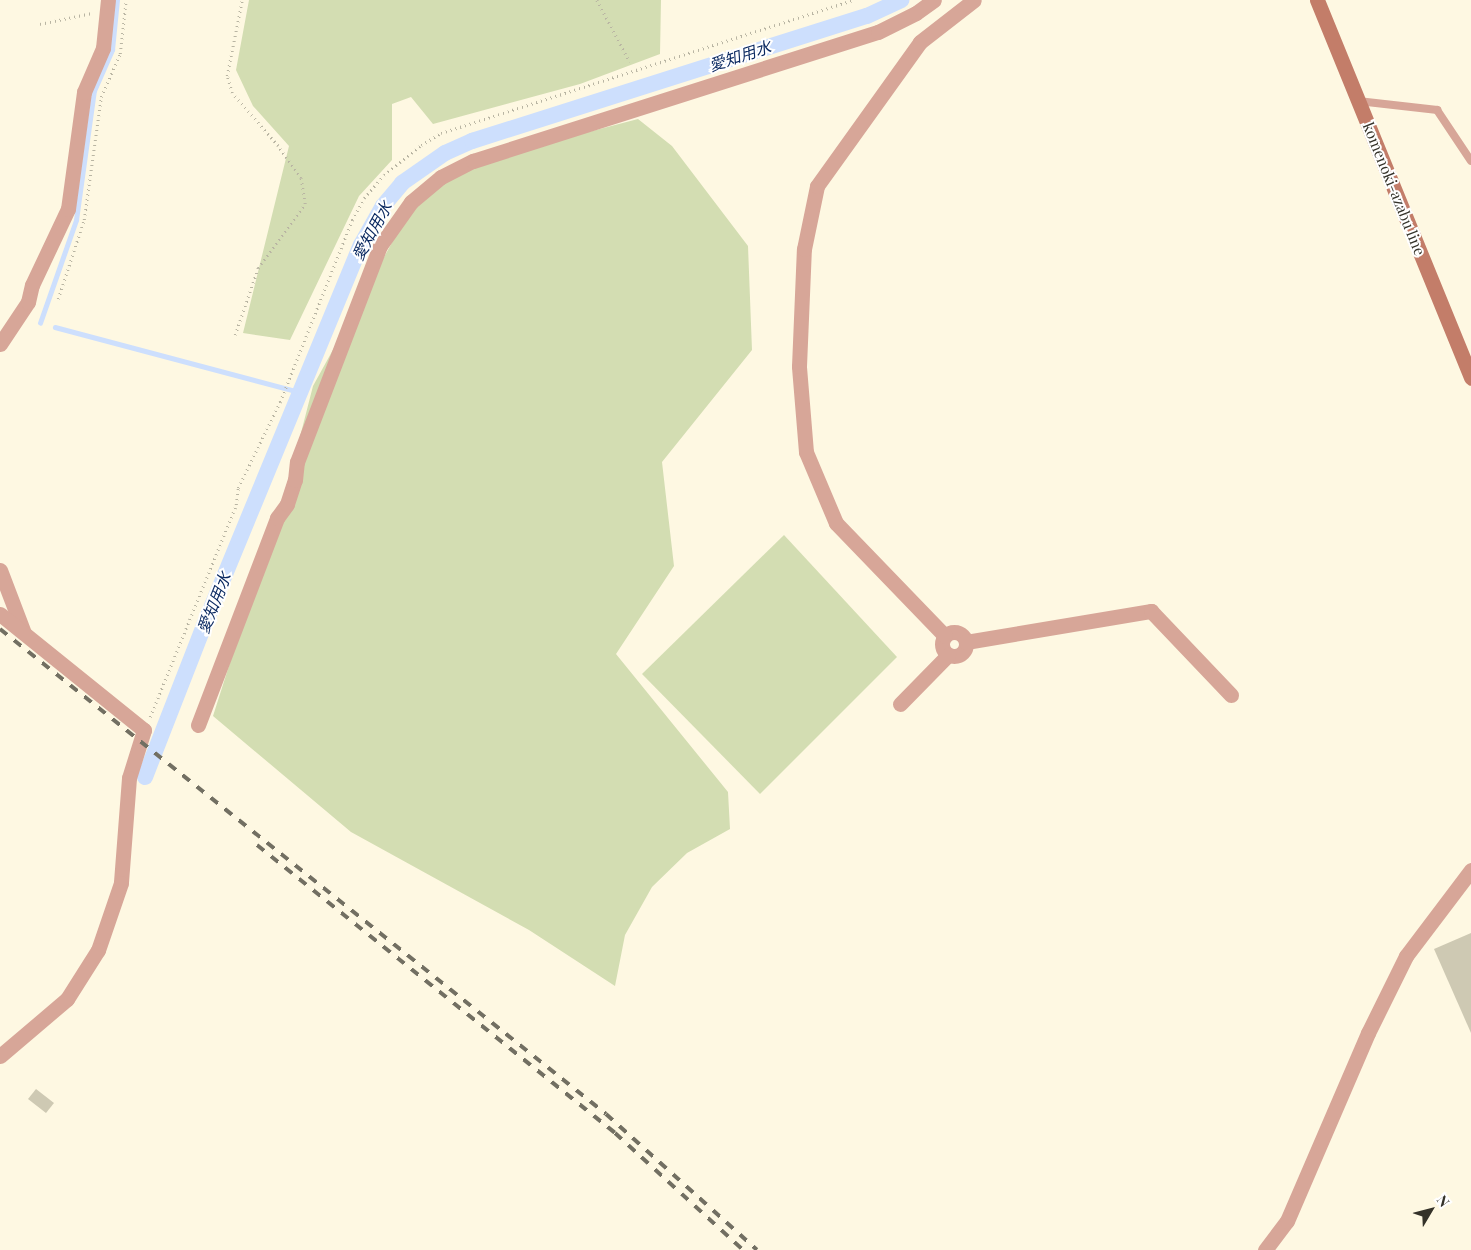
<!DOCTYPE html>
<meta charset="utf-8">
<style>
body{margin:0}
#map{position:relative;width:1471px;height:1250px;overflow:hidden;background:#fef8e2;font-family:"Playfair Display","Noto Sans JP",serif}
div>[style]{position:absolute}
.green>*{inset:0;background:#d3ddb2}
.stream>*{height:4.5px;margin:-2.25px;padding:0 2.25px;transform-origin:2.25px;border-radius:2.25px;background:#cddffd}
.canal>*{height:16px;margin:-8px;padding:0 8px;transform-origin:8px;border-radius:8px;background:#cddffd}
.building>*{inset:0;background:#cec9b3}
.path>*{height:2.5px;margin-top:-1.25px;transform-origin:0;background:repeating-linear-gradient(90deg,#b9b5a3 0 1px,transparent 0 5px)}
.lane>*{height:8px;margin:-4px;padding:0 4px;transform-origin:4px;border-radius:4px;background:#d7a698}
.street>*{height:15px;margin:-7.5px;padding:0 7.5px;transform-origin:7.5px;border-radius:7.5px;background:#d7a698}
.street>.ring{margin:-7.5px;padding:0;box-sizing:content-box;background:none;border:15px solid #d7a698;border-radius:50%}
.secondary>*{height:15px;margin:-7.5px;padding:0 7.5px;transform-origin:7.5px;border-radius:7.5px;background:#c37d69}
.rail>*{height:4px;margin-top:-2px;transform-origin:0;background:repeating-linear-gradient(90deg,#726f62 0 9px,transparent 0 18px)}
span{translate:-50% -50%;white-space:nowrap;text-align:center;line-height:1.15;-webkit-text-stroke:4px #fff;paint-order:stroke}
.street-label{font-size:15px;color:#343229}
.water-label{font-size:16px;color:#08275f;font-style:italic}
.north{position:absolute;left:1406px;top:1185px;width:50px;height:50px;-webkit-text-stroke:4px #fff;paint-order:stroke;rotate:53deg;font-size:14px;font-weight:700;line-height:20px;text-align:center;color:#343229}
.north::after{content:'';display:block;margin:auto;width:18px;height:22px;background:#343229;clip-path:polygon(50% 0,100% 100%,50% 72%,0 100%)}
</style>
<div id="map">
<div class="green">
<div style="clip-path:polygon(249px 0,661px 0,660px 54px,580px 84px,433px 124px,411px 97px,392px 104px,392px 160px,359px 196px,290px 340px,243px 333px,289px 146px,253px 106px,236px 70px)"></div>
<div style="clip-path:polygon(638px 119px,672px 146px,748px 246px,752px 350px,662px 462px,674px 566px,616px 654px,728px 792px,730px 829px,687px 853px,652px 887px,625px 935px,615px 986px,529px 930px,351px 832px,213px 716px,292px 468px,313px 386px,416px 199px,477px 161px)"></div>
<div style="clip-path:polygon(784px 535px,897px 657px,760px 794px,642px 674px)"></div>
</div>
<div class="stream">
<div style="left:40px;top:323px;width:109px;rotate:-70.7deg"></div>
<div style="left:76px;top:220px;width:130px;rotate:-82.1deg"></div>
<div style="left:94px;top:91px;width:45px;rotate:-66.3deg"></div>
<div style="left:112px;top:50px;width:50px;rotate:-84.3deg"></div>
<div style="left:55px;top:327px;width:253px;rotate:14.9deg"></div>
</div>
<div class="canal">
<div style="left:145px;top:777px;width:165px;rotate:-68.7deg"></div>
<div style="left:205px;top:623px;width:409px;rotate:-67.6deg"></div>
<div style="left:361px;top:245px;width:45px;rotate:-60.6deg"></div>
<div style="left:383px;top:206px;width:30px;rotate:-50deg"></div>
<div style="left:402px;top:183px;width:52px;rotate:-34.9deg"></div>
<div style="left:445px;top:153px;width:30px;rotate:-24deg"></div>
<div style="left:472px;top:141px;width:414px;rotate:-17.6deg"></div>
<div style="left:867px;top:16px;width:38px;rotate:-25deg"></div>
</div>
<div class="building">
<div style="clip-path:polygon(1471px 933px,1471px 1033px,1434px 949px)"></div>
<div style="clip-path:polygon(36px 1089px,54px 1103px,46px 1113px,28px 1099px)"></div>
</div>
<div class="path">
<div style="left:597px;top:0;width:70px;rotate:62deg"></div>
<div style="left:40px;top:24px;width:53px;rotate:-11.9deg"></div>
<div style="left:58px;top:299px;width:83px;rotate:-71.8deg"></div>
<div style="left:84px;top:220px;width:124px;rotate:-82.1deg"></div>
<div style="left:101px;top:97px;width:47px;rotate:-66.2deg"></div>
<div style="left:120px;top:54px;width:54px;rotate:-83.7deg"></div>
<div style="left:235px;top:335px;width:71px;rotate:-71.1deg"></div>
<div style="left:258px;top:268px;width:79px;rotate:-53.7deg"></div>
<div style="left:305px;top:204px;width:26px;rotate:-99deg"></div>
<div style="left:301px;top:178px;width:39px;rotate:-126deg"></div>
<div style="left:278px;top:146px;width:70px;rotate:-131deg"></div>
<div style="left:232px;top:93px;width:18px;rotate:-106deg"></div>
<div style="left:227px;top:76px;width:77px;rotate:-78.8deg"></div>
<div style="left:150px;top:717px;width:229px;rotate:-67.9deg"></div>
<div style="left:236px;top:505px;width:17px;rotate:-83deg"></div>
<div style="left:238px;top:488px;width:96px;rotate:-64deg"></div>
<div style="left:280px;top:402px;width:196px;rotate:-68.4deg"></div>
<div style="left:352px;top:220px;width:25px;rotate:-61deg"></div>
<div style="left:364px;top:198px;width:30px;rotate:-49deg"></div>
<div style="left:384px;top:175px;width:48px;rotate:-39deg"></div>
<div style="left:421px;top:145px;width:23px;rotate:-31deg"></div>
<div style="left:441px;top:133px;width:432px;rotate:-17.9deg"></div>
</div>
<div class="lane">
<div style="left:1358px;top:101px;width:80px;rotate:6.5deg"></div>
<div style="left:1437px;top:110px;width:61px;rotate:56.3deg"></div>
</div>
<div class="street">
<div style="left:0;top:344px;width:50px;rotate:-56.3deg"></div>
<div style="left:28px;top:302px;width:17px;rotate:-77deg"></div>
<div style="left:32px;top:285px;width:84px;rotate:-64.7deg"></div>
<div style="left:68px;top:209px;width:118px;rotate:-82.2deg"></div>
<div style="left:84px;top:92px;width:48px;rotate:-66.6deg"></div>
<div style="left:103px;top:48px;width:48px;rotate:-84.1deg"></div>
<div style="left:0;top:570px;width:67px;rotate:69.1deg"></div>
<div style="left:0;top:614px;width:185px;rotate:38.9deg"></div>
<div style="left:144px;top:730px;width:50px;rotate:107.4deg"></div>
<div style="left:129px;top:778px;width:105px;rotate:94.4deg"></div>
<div style="left:121px;top:883px;width:71px;rotate:108.9deg"></div>
<div style="left:98px;top:950px;width:58px;rotate:122.3deg"></div>
<div style="left:67px;top:999px;width:88px;rotate:139.6deg"></div>
<div class="ring" style="left:942px;top:632px;width:9px;height:9px"></div>
<div style="left:945px;top:636px;width:157px;rotate:-134deg"></div>
<div style="left:836px;top:523px;width:77px;rotate:-112.9deg"></div>
<div style="left:806px;top:452px;width:86px;rotate:-94.7deg"></div>
<div style="left:799px;top:366px;width:117px;rotate:-87.6deg"></div>
<div style="left:804px;top:249px;width:64px;rotate:-78.3deg"></div>
<div style="left:817px;top:186px;width:177px;rotate:-54.4deg"></div>
<div style="left:920px;top:42px;width:68px;rotate:-37.9deg"></div>
<div style="left:966px;top:642px;width:188px;rotate:-9.5deg"></div>
<div style="left:1151px;top:611px;width:116px;rotate:46.4deg"></div>
<div style="left:900px;top:704px;width:69px;rotate:-45.6deg"></div>
<div style="left:198px;top:725px;width:222px;rotate:-69.1deg"></div>
<div style="left:277px;top:518px;width:17px;rotate:-54deg"></div>
<div style="left:287px;top:504px;width:25px;rotate:-72deg"></div>
<div style="left:295px;top:480px;width:18px;rotate:-84deg"></div>
<div style="left:297px;top:462px;width:231px;rotate:-69deg"></div>
<div style="left:380px;top:246px;width:54px;rotate:-54.8deg"></div>
<div style="left:411px;top:202px;width:39px;rotate:-40deg"></div>
<div style="left:441px;top:177px;width:36px;rotate:-27deg"></div>
<div style="left:473px;top:161px;width:425px;rotate:-17.7deg"></div>
<div style="left:878px;top:32px;width:42px;rotate:-26.6deg"></div>
<div style="left:916px;top:13px;width:22px;rotate:-36deg"></div>
<div style="left:1265px;top:1250px;width:36px;rotate:-53deg"></div>
<div style="left:1287px;top:1221px;width:205px;rotate:-66.7deg"></div>
<div style="left:1368px;top:1033px;width:86px;rotate:-63.7deg"></div>
<div style="left:1406px;top:956px;width:108px;rotate:-52.9deg"></div>
</div>
<div class="secondary">
<div style="left:1317px;top:0;width:408px;rotate:67.8deg"></div>
</div>
<div class="rail">
<div style="left:0;top:629px;width:776px;rotate:38.67deg"></div>
<div style="left:606px;top:1114px;width:203px;rotate:42deg"></div>
<div style="left:257px;top:845px;width:459px;rotate:38.8deg"></div>
<div style="left:615px;top:1133px;width:173px;rotate:42.4deg"></div>
</div>
<div class="street-label">
<span style="left:1394px;top:189px;rotate:68deg">komenoki-azabu line</span>
</div>
<div class="water-label">
<span style="left:740px;top:56px;rotate:-18deg">愛知用水</span>
<span style="left:372px;top:231px;rotate:-61deg">愛知用水</span>
<span style="left:214px;top:603px;rotate:-68deg">愛知用水</span>
</div>
<div class="north">N</div>
</div>
